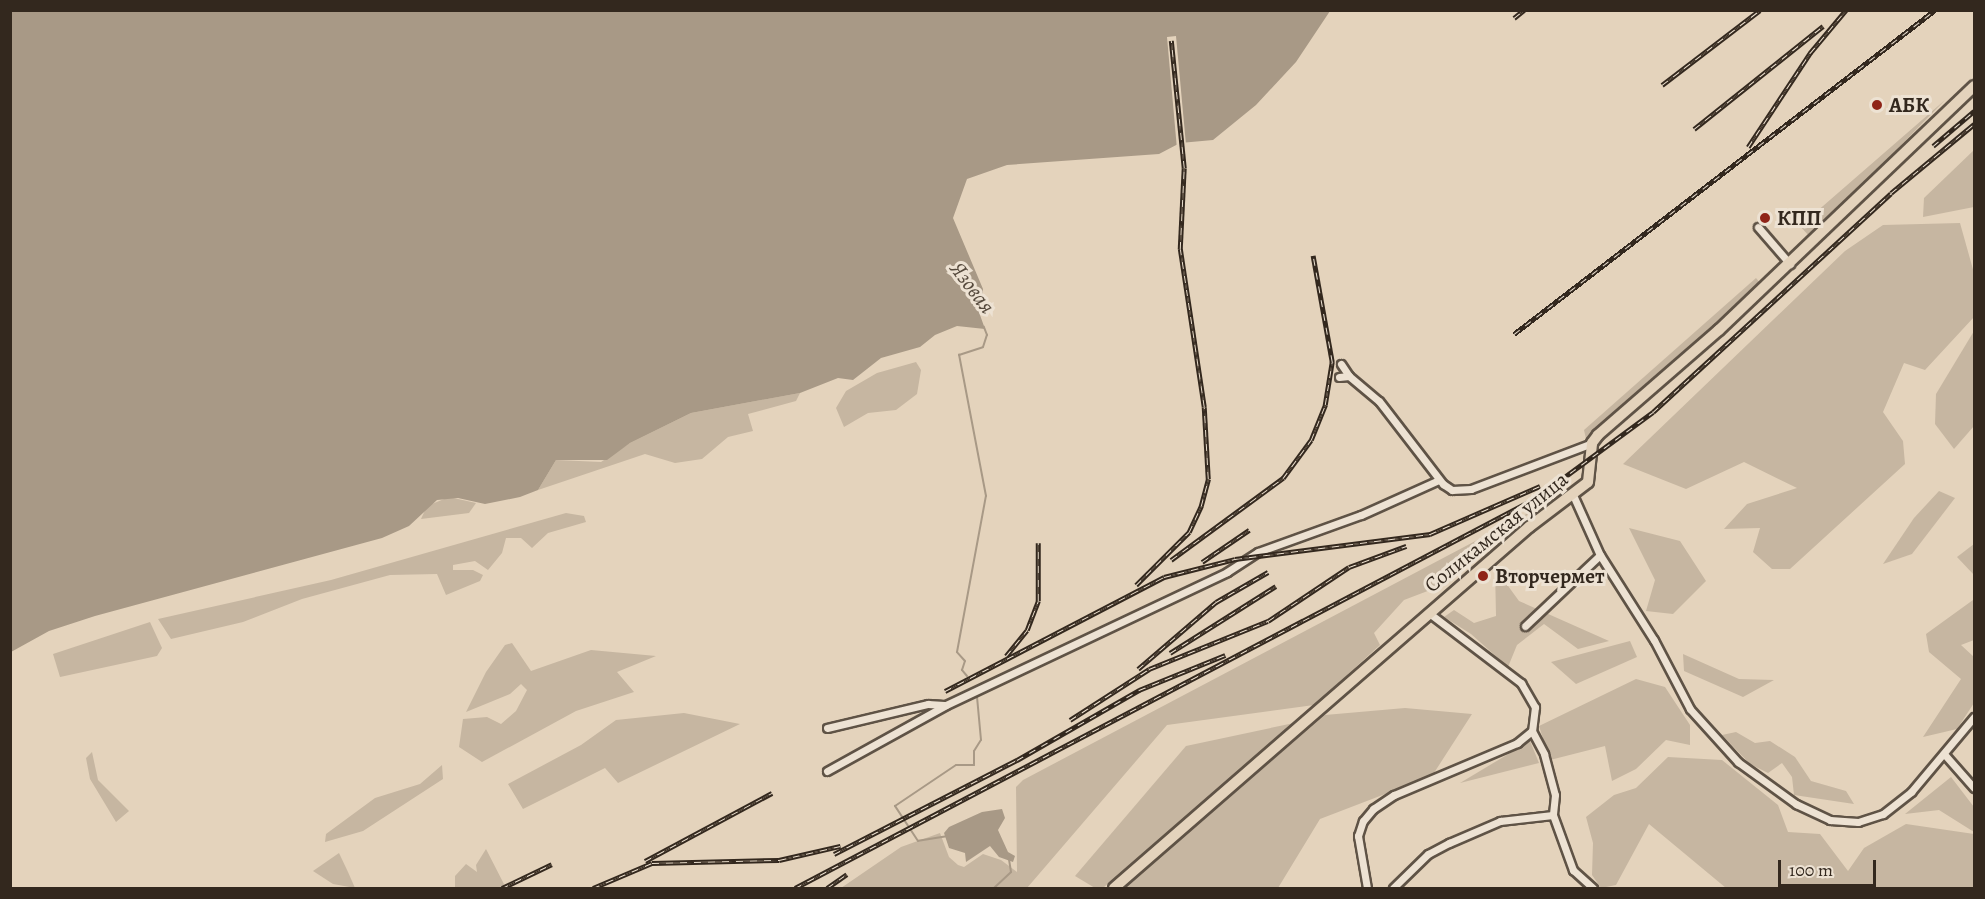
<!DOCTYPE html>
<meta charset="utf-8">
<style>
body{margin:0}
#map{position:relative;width:1985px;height:899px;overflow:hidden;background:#e4d3bc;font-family:Alegreya,serif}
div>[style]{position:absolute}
.green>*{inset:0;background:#c6b6a1}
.water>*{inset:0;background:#a89986}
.pier>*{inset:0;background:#e4d3bc}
.stream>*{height:2px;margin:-1px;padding:0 1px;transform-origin:1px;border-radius:1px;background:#a89986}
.roads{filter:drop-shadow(2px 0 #5f5346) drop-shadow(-2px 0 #5f5346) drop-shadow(0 2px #5f5346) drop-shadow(0 -2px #5f5346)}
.street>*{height:7px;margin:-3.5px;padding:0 3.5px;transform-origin:3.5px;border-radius:3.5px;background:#ede2d3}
.primary>*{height:10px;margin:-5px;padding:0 5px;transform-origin:5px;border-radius:5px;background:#e4d3bc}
.rail>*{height:4.5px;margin-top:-2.25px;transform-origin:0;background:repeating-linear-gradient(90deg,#ede2d3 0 7px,#33281e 0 14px);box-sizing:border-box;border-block:2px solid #33281e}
.dots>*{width:16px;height:16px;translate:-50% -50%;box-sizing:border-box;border:3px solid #ede2d3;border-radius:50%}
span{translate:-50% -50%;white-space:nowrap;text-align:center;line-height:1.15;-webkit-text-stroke:6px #ede2d3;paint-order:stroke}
.poi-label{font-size:21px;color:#33281e;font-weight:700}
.left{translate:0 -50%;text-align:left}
.street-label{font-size:21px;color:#33281e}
.water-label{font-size:22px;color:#564a3d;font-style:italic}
.frame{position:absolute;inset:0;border:12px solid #33281e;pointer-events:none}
.scale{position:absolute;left:1778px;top:860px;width:98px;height:27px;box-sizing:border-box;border:3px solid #33281e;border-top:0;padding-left:8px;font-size:18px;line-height:21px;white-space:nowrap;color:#33281e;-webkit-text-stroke:4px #ede2d3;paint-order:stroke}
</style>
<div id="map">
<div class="green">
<div style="clip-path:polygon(1945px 100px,1800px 249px,1809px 236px,1800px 226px)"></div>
<div style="clip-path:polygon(1974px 150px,1974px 207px,1923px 217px,1924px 198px)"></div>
<div style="clip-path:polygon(1960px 223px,1974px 273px,1974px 317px,1925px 370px,1904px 363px,1883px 412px,1903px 441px,1905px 464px,1790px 569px,1772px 569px,1753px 552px,1760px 528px,1724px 529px,1747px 504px,1797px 488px,1744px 462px,1686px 489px,1623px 464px,1845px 251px,1883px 225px)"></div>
<div style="clip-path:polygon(1756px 278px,1761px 284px,1586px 439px,1584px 430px)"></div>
<div style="clip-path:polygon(1974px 331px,1974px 426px,1954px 449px,1935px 424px,1936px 394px)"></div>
<div style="clip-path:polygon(916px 362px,921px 370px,917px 394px,896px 410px,868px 413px,844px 427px,836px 408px,846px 391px,877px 373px)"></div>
<div style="clip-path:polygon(800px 393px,796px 401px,748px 414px,753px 431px,728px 437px,702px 459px,675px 463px,645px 454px,538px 490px,556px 460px,601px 462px,630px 443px,691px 413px)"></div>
<div style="clip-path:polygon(1939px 491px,1955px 498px,1912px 554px,1883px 564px,1914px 518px)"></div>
<div style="clip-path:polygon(449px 497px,476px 503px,469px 513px,421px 519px,427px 506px)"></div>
<div style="clip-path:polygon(1532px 511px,1446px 584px,1404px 600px,1374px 633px,1380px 645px,1314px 705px,1167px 725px,1027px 888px,841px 888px,901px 847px,940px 833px,949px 857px,958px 865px,964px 867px,983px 854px,1001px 860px,1017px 872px,1016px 787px,1023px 780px)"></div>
<div style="clip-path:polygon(566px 513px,584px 516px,586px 522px,548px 533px,532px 548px,521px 538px,506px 538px,502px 553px,488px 570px,475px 561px,453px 565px,453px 570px,473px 570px,483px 575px,480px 581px,446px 595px,437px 574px,390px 575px,302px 599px,243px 622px,171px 639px,158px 619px,331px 580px)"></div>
<div style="clip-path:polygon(1629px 528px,1680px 541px,1706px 581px,1673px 614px,1646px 611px,1655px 580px)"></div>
<div style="clip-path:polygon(1974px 544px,1974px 575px,1957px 557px)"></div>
<div style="clip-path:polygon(1495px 568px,1519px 601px,1609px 641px,1578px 649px,1544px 624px,1517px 645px,1508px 667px,1471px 634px,1444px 617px,1454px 610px,1474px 623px,1496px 616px)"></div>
<div style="clip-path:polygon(1973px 600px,1974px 640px,1961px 645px,1974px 657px,1974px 703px,1957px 729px,1923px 737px,1961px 679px,1929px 652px,1926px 634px)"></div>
<div style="clip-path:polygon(150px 622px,162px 648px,157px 656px,60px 677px,53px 654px)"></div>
<div style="clip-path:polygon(1630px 641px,1637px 657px,1576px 684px,1551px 662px)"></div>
<div style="clip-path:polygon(512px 643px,531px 671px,591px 650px,656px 656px,617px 672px,634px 692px,576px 711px,482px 762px,459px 747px,463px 719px,487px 717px,501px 724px,516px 711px,527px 690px,521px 684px,510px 694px,466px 712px,486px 672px,505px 645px)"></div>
<div style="clip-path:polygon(1683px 654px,1739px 679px,1774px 680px,1743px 697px,1684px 671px)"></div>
<div style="clip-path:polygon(1636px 679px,1665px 687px,1690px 725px,1690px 745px,1666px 740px,1636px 769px,1612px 781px,1605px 746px,1550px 760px,1539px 726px)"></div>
<div style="clip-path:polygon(1405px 708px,1472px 714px,1432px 776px,1320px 819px,1278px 888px,1124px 888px,1325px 715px)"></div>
<div style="clip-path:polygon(684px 713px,740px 724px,618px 783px,605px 768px,523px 809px,508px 784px,581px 745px,616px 720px)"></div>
<div style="clip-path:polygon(1294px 723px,1103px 888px,1095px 888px,1075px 876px,1186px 746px)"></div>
<div style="clip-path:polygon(1736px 732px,1755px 743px,1770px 741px,1795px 757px,1811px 781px,1846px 791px,1854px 804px,1794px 795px,1792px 777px,1782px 763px,1768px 773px,1750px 764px,1722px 735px)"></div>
<div style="clip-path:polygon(1530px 741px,1539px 763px,1460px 783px)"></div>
<div style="clip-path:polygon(92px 752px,98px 780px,129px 811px,116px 822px,90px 779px,86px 758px)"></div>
<div style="clip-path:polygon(1668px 757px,1722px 760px,1778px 805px,1788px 832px,1820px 834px,1848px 871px,1864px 848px,1906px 824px,1974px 834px,1974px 888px,1726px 888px,1649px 824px,1616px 885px,1601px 888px,1592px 875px,1593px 843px,1586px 817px,1614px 795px,1636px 788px)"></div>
<div style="clip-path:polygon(442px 765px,443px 779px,363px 831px,325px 842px,326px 834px,375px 798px,420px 784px)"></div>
<div style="clip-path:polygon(1951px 777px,1974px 807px,1974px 832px,1939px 810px,1905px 814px)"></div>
<div style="clip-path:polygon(486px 849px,506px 888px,455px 888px,455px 876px,466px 864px,477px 872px,476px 865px)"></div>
<div style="clip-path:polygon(339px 853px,348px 872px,355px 888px,333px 884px,313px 871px)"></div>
</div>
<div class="water">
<div style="clip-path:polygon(11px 11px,1330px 11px,1296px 62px,1256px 105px,1213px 140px,1180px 143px,1159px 154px,1007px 165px,967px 179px,953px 218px,983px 289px,980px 315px,985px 329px,957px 326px,935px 335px,920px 347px,881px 358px,853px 380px,838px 378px,800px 393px,691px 413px,630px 443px,607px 460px,556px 460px,538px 490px,520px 497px,485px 504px,458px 498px,437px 500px,409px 526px,382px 538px,95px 616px,49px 631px,11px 652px)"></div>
<div style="clip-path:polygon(1002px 809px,1005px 818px,998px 830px,1008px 852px,1015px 856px,1013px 862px,999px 857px,990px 846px,966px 862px,965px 853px,949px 848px,944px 833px,949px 827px,982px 812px)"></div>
</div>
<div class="pier">
<div style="clip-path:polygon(1176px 36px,1186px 145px,1177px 149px,1167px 37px)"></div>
</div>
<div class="stream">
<div style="left:967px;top:676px;width:8px;rotate:-130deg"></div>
<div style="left:962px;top:670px;width:9px;rotate:-72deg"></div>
<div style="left:965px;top:661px;width:12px;rotate:-132deg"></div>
<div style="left:957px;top:652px;width:159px;rotate:-79.5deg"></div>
<div style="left:986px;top:496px;width:144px;rotate:-100.8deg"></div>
<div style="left:959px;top:355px;width:25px;rotate:-18deg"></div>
<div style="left:983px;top:347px;width:13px;rotate:-72deg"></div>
<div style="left:987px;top:335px;width:9px;rotate:-111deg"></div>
<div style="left:948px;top:836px;width:30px;rotate:171deg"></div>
<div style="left:918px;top:841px;width:42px;rotate:-123.3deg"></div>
<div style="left:895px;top:806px;width:73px;rotate:-33.9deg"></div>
<div style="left:956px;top:765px;width:18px"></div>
<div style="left:974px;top:765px;width:14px;rotate:-90deg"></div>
<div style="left:974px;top:751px;width:13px;rotate:-58deg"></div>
<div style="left:981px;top:740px;width:43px;rotate:-95.3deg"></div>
<div style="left:994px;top:888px;width:23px;rotate:-43deg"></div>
<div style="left:1011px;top:872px;width:13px;rotate:-99deg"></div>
</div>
<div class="roads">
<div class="street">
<div style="left:1758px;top:227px;width:49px;rotate:49.1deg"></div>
<div style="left:1341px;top:364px;width:14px;rotate:56deg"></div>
<div style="left:1339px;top:377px;width:10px;rotate:-6deg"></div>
<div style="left:1349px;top:376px;width:39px;rotate:40deg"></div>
<div style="left:1379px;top:401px;width:105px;rotate:52.4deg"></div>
<div style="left:1443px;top:484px;width:11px;rotate:34deg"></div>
<div style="left:1452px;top:490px;width:19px;rotate:-3deg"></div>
<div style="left:1471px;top:489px;width:129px;rotate:-20.8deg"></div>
<div style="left:1573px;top:495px;width:66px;rotate:65.8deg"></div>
<div style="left:1600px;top:555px;width:101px;rotate:57.6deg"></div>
<div style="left:1654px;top:640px;width:78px;rotate:62.4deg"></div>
<div style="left:1690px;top:709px;width:72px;rotate:47.8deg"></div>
<div style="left:1738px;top:762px;width:72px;rotate:35.9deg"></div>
<div style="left:1796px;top:804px;width:38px;rotate:25deg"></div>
<div style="left:1830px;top:820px;width:28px;rotate:4deg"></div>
<div style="left:1858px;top:822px;width:26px;rotate:-18deg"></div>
<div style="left:1883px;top:814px;width:36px;rotate:-38deg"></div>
<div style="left:1911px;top:792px;width:98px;rotate:-50deg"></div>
<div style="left:1429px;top:613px;width:116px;rotate:37.3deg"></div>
<div style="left:1521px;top:683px;width:28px;rotate:60deg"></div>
<div style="left:1535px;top:707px;width:24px;rotate:97deg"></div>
<div style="left:1532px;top:731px;width:26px;rotate:62deg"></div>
<div style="left:1544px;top:754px;width:42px;rotate:75deg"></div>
<div style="left:1555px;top:795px;width:20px;rotate:96deg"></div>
<div style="left:1553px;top:815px;width:59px;rotate:70deg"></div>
<div style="left:1573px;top:870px;width:27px;rotate:42deg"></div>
<div style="left:1525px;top:626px;width:103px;rotate:-43.4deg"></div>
<div style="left:827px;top:728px;width:104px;rotate:-13.4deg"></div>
<div style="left:928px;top:704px;width:16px;rotate:4deg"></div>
<div style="left:1945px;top:755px;width:44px;rotate:48.7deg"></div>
<div style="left:827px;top:771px;width:136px;rotate:-29deg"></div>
<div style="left:946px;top:705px;width:311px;rotate:-25.3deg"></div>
<div style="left:1227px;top:572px;width:37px;rotate:-33deg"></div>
<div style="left:1258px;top:552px;width:109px;rotate:-19.8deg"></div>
<div style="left:1361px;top:515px;width:85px;rotate:-24.2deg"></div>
<div style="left:1367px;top:888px;width:53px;rotate:-99.8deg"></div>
<div style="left:1358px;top:836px;width:16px;rotate:-72deg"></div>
<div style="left:1363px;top:821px;width:16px;rotate:-50deg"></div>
<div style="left:1373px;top:809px;width:25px;rotate:-34deg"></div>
<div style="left:1394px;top:795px;width:134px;rotate:-22.9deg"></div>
<div style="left:1517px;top:743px;width:19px;rotate:-39deg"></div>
<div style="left:1393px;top:888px;width:49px;rotate:-44.2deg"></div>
<div style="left:1428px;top:854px;width:24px;rotate:-28deg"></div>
<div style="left:1449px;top:843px;width:56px;rotate:-23.3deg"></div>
<div style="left:1500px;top:821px;width:53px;rotate:-6.5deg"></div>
</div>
<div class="primary">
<div style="left:1114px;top:888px;width:550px;rotate:-41.02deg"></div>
<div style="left:1529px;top:527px;width:74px;rotate:-37.3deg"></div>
<div style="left:1588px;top:482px;width:39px;rotate:-84deg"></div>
<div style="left:1592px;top:443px;width:10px;rotate:-53deg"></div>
<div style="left:1598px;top:435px;width:160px;rotate:-41deg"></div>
<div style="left:1719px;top:330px;width:353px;rotate:-43.7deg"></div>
</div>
</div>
<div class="rail">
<div style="left:1514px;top:18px;width:13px;rotate:-39deg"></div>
<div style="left:1662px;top:85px;width:123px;rotate:-37.4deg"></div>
<div style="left:1694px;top:129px;width:165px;rotate:-38.6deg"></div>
<div style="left:1933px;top:146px;width:54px;rotate:-40.5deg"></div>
<div style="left:1748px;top:147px;width:113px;rotate:-56.6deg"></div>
<div style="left:1810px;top:53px;width:56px;rotate:-50.1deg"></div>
<div style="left:1514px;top:334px;width:531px;rotate:-37.58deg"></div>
<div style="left:1171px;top:560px;width:139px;rotate:-36.2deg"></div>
<div style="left:1283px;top:478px;width:47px;rotate:-53.6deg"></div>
<div style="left:1311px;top:440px;width:38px;rotate:-68deg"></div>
<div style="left:1325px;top:405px;width:44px;rotate:-80.8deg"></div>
<div style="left:1332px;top:362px;width:108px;rotate:-100.2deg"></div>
<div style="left:1202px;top:562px;width:57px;rotate:-34.2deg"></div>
<div style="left:1136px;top:585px;width:75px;rotate:-45deg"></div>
<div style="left:1189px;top:532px;width:29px;rotate:-65deg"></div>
<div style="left:1201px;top:506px;width:28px;rotate:-75deg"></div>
<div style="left:1208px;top:479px;width:72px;rotate:-93.2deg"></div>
<div style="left:1204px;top:407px;width:160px;rotate:-98.6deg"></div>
<div style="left:1180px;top:249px;width:81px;rotate:-87.2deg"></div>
<div style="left:1184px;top:168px;width:128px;rotate:-95.8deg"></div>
<div style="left:1170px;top:653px;width:125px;rotate:-32.3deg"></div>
<div style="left:1006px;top:656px;width:33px;rotate:-51deg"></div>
<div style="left:1027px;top:630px;width:31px;rotate:-69deg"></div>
<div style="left:1038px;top:601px;width:58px;rotate:-90deg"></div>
<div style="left:1138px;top:669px;width:103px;rotate:-40.7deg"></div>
<div style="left:1216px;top:602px;width:60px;rotate:-30deg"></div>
<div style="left:945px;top:691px;width:247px;rotate:-27.5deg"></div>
<div style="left:1164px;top:577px;width:73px;rotate:-14.2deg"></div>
<div style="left:1235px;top:559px;width:197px;rotate:-7.3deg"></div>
<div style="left:1430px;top:534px;width:120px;rotate:-23.6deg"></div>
<div style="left:1070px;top:720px;width:94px;rotate:-32.8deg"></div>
<div style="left:1149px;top:669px;width:128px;rotate:-22deg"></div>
<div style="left:1268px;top:621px;width:97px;rotate:-33.7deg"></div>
<div style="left:1349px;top:567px;width:61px;rotate:-20.2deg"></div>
<div style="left:834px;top:854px;width:206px;rotate:-27.2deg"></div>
<div style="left:1017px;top:760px;width:141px;rotate:-29.8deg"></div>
<div style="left:1139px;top:690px;width:93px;rotate:-22.1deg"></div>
<div style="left:645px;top:861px;width:144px;rotate:-28.2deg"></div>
<div style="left:502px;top:888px;width:55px;rotate:-25.6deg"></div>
<div style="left:593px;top:888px;width:64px;rotate:-23deg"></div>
<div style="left:652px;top:863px;width:127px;rotate:-1.4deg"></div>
<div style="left:779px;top:860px;width:63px;rotate:-12.9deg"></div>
<div style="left:795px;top:888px;width:837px;rotate:-27.76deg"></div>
<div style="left:1536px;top:498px;width:145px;rotate:-36.3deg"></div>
<div style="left:1653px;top:412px;width:323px;rotate:-42.6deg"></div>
<div style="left:1891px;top:193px;width:108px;rotate:-39.7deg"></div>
<div style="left:827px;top:888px;width:24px;rotate:-35deg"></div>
</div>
<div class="dots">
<div style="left:1877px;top:105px;background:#8f2418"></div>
<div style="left:1765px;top:218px;background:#8f2418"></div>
<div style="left:1483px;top:576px;background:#8f2418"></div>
</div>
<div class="poi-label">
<span class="left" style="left:1889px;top:105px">АБК</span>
<span class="left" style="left:1777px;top:218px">КПП</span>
<span class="left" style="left:1495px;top:576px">Вторчермет</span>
</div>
<div class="street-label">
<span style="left:1496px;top:532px;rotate:-39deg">Соликамская улица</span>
</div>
<div class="water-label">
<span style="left:972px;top:288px;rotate:53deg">Язовая</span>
</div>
<div class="frame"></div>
<div class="scale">100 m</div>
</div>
